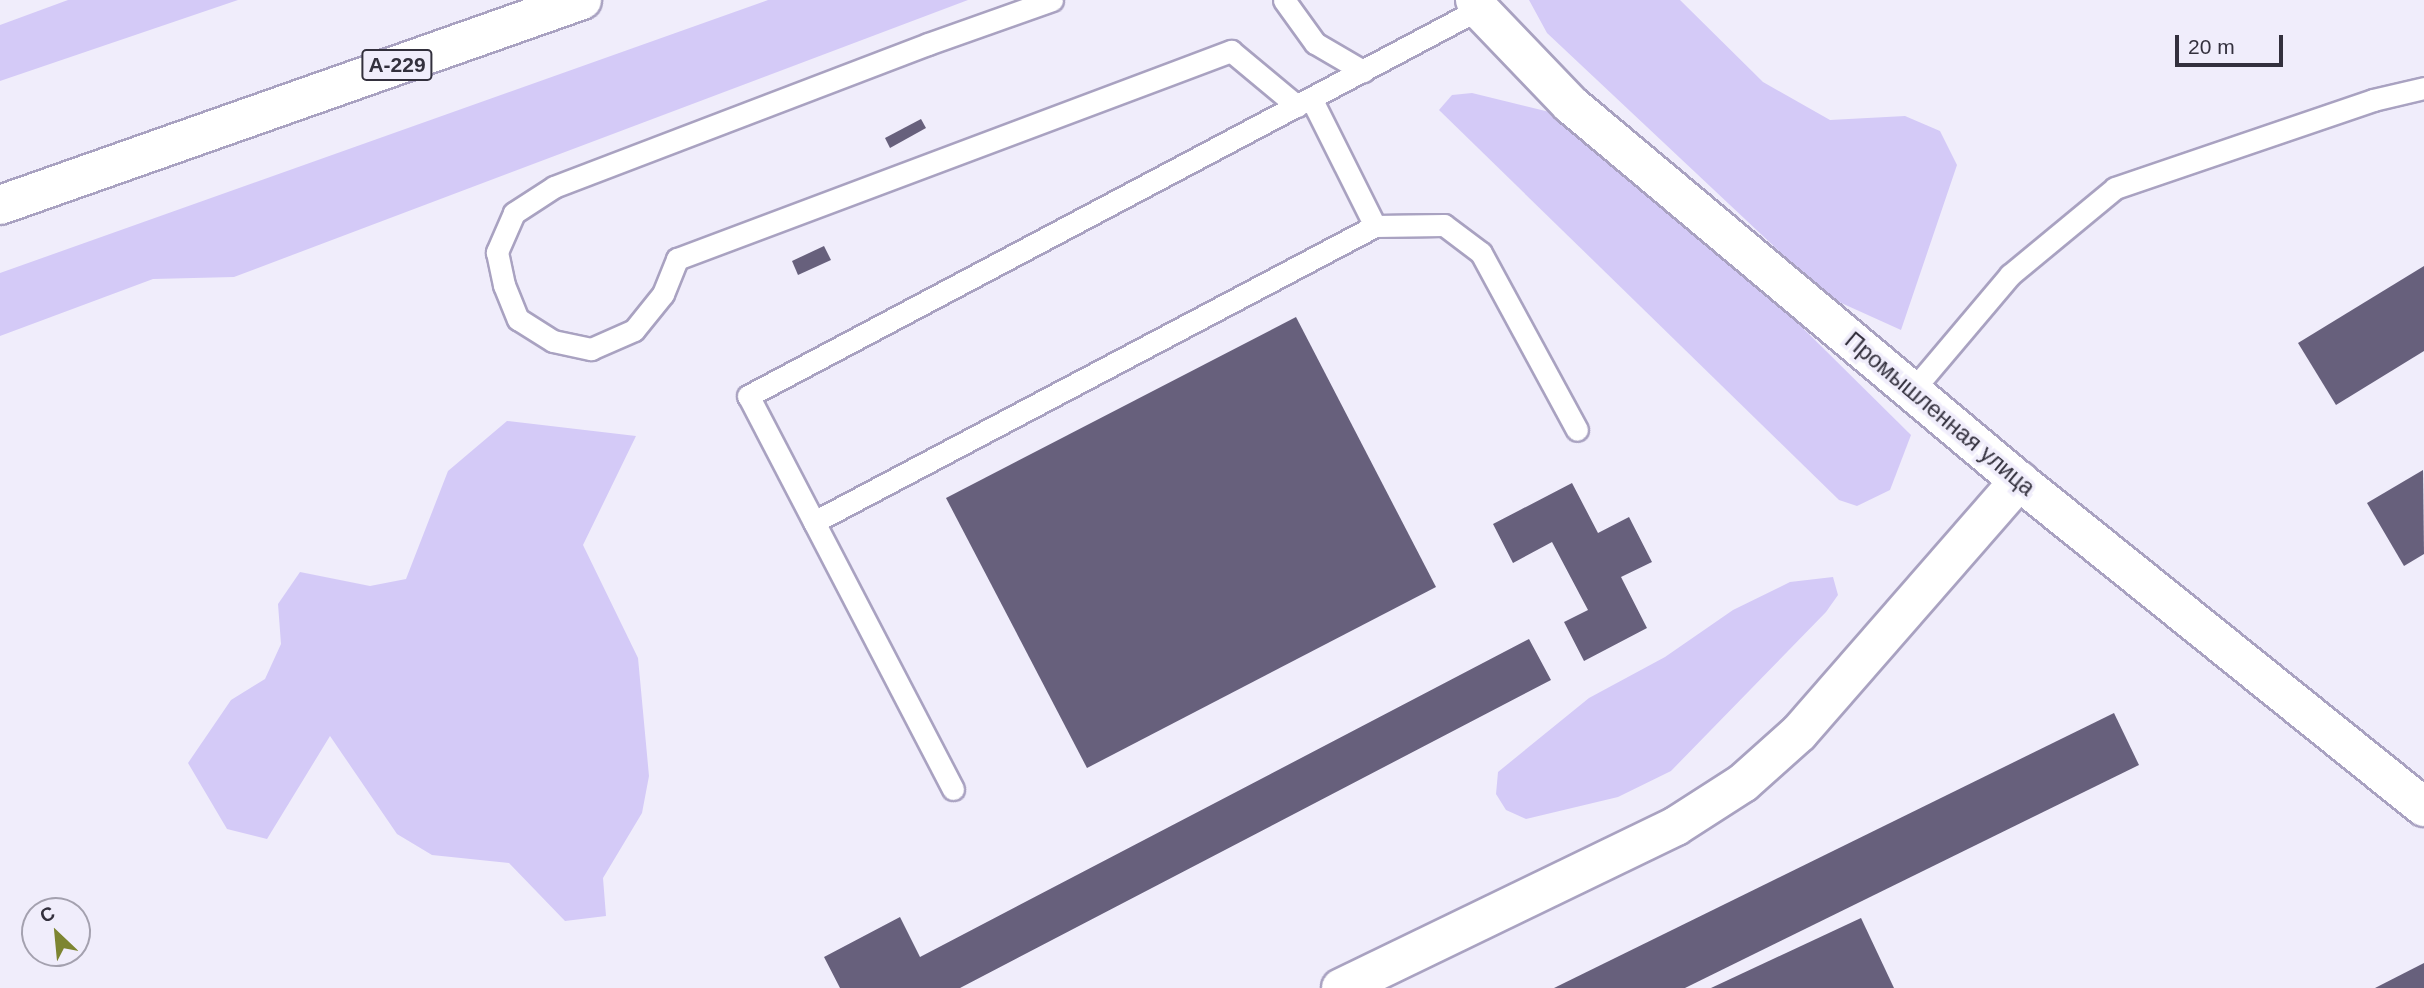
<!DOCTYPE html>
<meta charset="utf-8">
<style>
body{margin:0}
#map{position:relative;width:2424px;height:988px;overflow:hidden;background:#f0edfb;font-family:Arial,sans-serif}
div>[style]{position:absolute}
.green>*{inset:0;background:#d4caf7}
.building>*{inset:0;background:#67607c}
.roads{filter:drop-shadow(2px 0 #a9a2c1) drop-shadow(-2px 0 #a9a2c1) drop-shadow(0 2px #a9a2c1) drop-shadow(0 -2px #a9a2c1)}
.lane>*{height:21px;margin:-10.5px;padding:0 10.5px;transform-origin:10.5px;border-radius:10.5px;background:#fff}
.street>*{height:38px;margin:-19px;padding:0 19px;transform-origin:19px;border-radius:19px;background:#fff}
.highway>*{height:38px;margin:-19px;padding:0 19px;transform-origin:19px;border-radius:19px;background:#fff}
span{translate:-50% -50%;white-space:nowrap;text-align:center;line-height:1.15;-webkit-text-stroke:7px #f0edfb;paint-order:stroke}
.shield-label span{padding:2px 5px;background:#f0edfb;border:2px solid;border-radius:5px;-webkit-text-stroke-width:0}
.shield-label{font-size:21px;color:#33303d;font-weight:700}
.street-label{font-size:23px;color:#33303d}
.north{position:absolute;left:21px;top:897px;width:70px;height:70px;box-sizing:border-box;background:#f0edfb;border:2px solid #a4a1af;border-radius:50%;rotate:334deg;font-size:19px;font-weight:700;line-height:28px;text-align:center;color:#33303d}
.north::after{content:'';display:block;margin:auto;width:24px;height:32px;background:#7d8531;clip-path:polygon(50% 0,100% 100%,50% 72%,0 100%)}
.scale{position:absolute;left:2175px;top:35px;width:108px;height:32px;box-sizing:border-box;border:4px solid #33303d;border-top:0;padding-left:9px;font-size:21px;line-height:24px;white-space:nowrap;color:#33303d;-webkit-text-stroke:5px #f0edfb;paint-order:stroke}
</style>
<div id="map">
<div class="green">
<div style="clip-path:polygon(68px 0,238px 0,0 81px,0 25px)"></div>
<div style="clip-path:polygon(768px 0,968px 0,234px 277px,153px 279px,0 336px,0 273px)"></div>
<div style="clip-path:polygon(1529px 0,1680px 0,1763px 82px,1830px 120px,1905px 116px,1940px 131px,1957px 165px,1901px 330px,1828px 297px,1547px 33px)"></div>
<div style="clip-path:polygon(1472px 93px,1570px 117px,1737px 263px,1911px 435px,1890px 490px,1857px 506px,1839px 500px,1439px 110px,1452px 95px)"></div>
<div style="clip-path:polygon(507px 421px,636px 436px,583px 545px,638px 658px,649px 776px,642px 813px,603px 878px,606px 916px,565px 921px,509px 863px,432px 855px,397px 834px,330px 736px,267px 839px,227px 829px,188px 763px,231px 700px,265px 679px,281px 644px,278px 604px,300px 572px,370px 586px,406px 579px,448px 471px)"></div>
<div style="clip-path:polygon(1833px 577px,1838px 595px,1826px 612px,1671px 771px,1618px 797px,1526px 819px,1506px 810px,1496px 794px,1498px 772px,1589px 698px,1665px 657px,1733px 610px,1790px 582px)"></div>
</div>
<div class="building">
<div style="clip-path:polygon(921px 119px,926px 128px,890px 148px,885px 138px)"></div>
<div style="clip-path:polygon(824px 246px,831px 260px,798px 275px,792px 261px)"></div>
<div style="clip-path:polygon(2424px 266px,2424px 351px,2336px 405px,2298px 343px)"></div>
<div style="clip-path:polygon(1296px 317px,1436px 587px,1087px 768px,946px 498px)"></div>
<div style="clip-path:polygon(2423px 470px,2424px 554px,2404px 566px,2367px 503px)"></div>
<div style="clip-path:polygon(1572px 483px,1598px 533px,1629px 517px,1652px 562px,1621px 577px,1647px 628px,1584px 661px,1564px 622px,1588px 610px,1552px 542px,1513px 563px,1493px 524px)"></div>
<div style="clip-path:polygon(1529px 639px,1551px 680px,960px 988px,840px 988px,824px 957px,900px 917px,920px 957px)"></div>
<div style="clip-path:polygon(2114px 713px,2139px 765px,1685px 988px,1554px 988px)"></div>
<div style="clip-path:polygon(1861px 918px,1894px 988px,1711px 988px)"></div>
<div style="clip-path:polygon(2424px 963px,2424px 988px,2375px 988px)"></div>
</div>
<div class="roads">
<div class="lane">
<div style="left:1052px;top:0;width:132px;rotate:160.5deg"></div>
<div style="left:928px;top:44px;width:400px;rotate:159.1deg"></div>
<div style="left:554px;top:187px;width:48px;rotate:147deg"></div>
<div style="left:514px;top:213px;width:43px;rotate:113.6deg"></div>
<div style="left:497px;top:252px;width:34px;rotate:78deg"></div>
<div style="left:504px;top:285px;width:37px;rotate:68deg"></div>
<div style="left:518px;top:319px;width:41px;rotate:32.2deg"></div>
<div style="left:553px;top:341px;width:39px;rotate:12deg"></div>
<div style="left:591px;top:349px;width:47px;rotate:-23.8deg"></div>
<div style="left:634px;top:330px;width:46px;rotate:-51.1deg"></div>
<div style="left:663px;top:294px;width:38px;rotate:-68deg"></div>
<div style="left:677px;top:259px;width:592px;rotate:-20.58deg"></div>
<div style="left:1231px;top:51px;width:86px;rotate:39.8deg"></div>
<div style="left:1284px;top:0;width:53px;rotate:54.2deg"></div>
<div style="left:1315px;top:43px;width:56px;rotate:30.3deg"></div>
<div style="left:1375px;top:226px;width:69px;rotate:-0.8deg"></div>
<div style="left:1444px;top:225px;width:46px;rotate:37.1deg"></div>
<div style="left:1481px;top:253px;width:201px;rotate:61.5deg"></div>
<div style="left:1912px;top:391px;width:152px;rotate:-49.8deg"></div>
<div style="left:2010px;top:275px;width:136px;rotate:-39.6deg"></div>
<div style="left:2115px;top:188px;width:273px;rotate:-18.8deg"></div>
<div style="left:2373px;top:100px;width:52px;rotate:-13.2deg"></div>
<div style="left:814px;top:522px;width:634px;rotate:-27.82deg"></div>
<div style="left:1375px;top:226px;width:143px;rotate:-116.6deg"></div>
<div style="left:953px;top:789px;width:443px;rotate:-117.5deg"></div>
<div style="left:748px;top:396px;width:827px;rotate:-27.9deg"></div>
</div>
<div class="street">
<div style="left:1475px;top:0;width:10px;rotate:66deg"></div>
<div style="left:1479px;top:9px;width:132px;rotate:46.2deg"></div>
<div style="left:1570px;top:104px;width:586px;rotate:40.02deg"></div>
<div style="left:2019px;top:481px;width:520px;rotate:38.83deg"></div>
<div style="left:1341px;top:988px;width:372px;rotate:-25.8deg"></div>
<div style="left:1676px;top:826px;width:80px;rotate:-32.7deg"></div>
<div style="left:1743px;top:783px;width:75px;rotate:-41.8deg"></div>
<div style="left:1799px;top:733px;width:335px;rotate:-48.9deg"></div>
</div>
<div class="highway">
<div style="left:0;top:205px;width:617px;rotate:-19.4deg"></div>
</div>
</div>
<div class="shield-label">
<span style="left:397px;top:65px">А-229</span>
</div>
<div class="street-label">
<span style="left:1940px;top:414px;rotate:40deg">Промышленная улица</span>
</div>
<div class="north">С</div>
<div class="scale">20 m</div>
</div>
